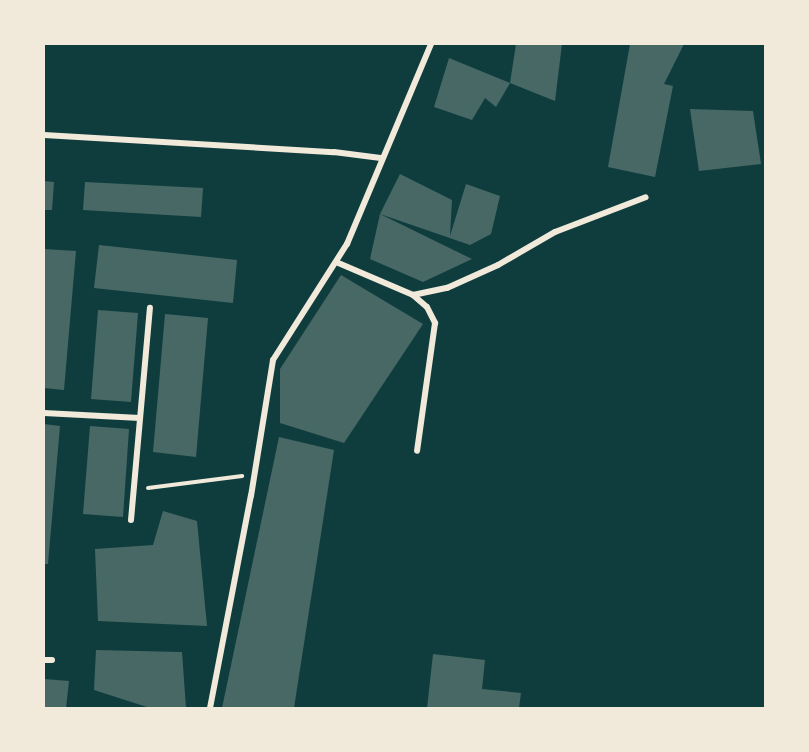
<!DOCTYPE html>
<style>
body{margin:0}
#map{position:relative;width:809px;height:752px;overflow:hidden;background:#0f3d3e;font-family:Mulish,sans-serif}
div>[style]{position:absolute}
.building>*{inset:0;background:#486865}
.path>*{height:4px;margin:-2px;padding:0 2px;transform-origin:2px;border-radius:2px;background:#f1e9da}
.minor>*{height:6px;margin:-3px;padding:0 3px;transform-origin:3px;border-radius:3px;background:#f1e9da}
span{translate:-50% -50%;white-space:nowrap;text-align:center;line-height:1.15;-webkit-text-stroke:5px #f1e9da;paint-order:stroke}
.frame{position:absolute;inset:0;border:45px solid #f1e9da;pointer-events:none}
</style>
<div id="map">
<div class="building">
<div style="clip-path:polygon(516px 44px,562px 44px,555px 101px,510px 83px)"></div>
<div style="clip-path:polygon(630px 44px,684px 44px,664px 84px,673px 86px,655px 177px,608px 167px)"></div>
<div style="clip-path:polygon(449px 58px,510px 83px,496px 107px,485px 98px,472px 120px,434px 107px)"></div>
<div style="clip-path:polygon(690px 109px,753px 111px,761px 164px,699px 171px)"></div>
<div style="clip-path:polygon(400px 174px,452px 200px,450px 236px,466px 184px,500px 196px,491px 234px,470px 245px,380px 214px)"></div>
<div style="clip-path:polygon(44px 181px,54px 182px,52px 210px,44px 210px)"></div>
<div style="clip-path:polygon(85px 182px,203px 188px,201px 217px,83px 210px)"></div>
<div style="clip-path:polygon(380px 214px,472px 259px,423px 282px,370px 259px)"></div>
<div style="clip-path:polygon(99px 245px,237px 260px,233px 303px,94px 288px)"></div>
<div style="clip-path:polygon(44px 249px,76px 251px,64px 390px,44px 388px)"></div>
<div style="clip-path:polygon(341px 275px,423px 324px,344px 443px,280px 423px,280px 369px)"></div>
<div style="clip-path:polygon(98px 310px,138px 313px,131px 402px,91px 399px)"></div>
<div style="clip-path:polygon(165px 314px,208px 318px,196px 457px,153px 452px)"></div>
<div style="clip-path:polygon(44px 424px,60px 426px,48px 564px,44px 564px)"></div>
<div style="clip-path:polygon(90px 426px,129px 429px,123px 517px,83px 514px)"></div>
<div style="clip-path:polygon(279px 437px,334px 450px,294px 708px,222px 708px)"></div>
<div style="clip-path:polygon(163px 511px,197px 521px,207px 626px,98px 621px,95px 549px,153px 545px)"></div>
<div style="clip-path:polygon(96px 650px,182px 652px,186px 708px,150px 708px,94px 690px)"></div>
<div style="clip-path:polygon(433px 654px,485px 660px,482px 689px,521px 693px,519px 708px,427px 708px)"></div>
<div style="clip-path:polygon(44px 679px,69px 681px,66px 708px,44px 708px)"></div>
</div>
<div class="path">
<div style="left:148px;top:488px;width:95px;rotate:-7.3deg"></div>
</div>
<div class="minor">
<div style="left:44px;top:135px;width:290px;rotate:3.4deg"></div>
<div style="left:334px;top:152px;width:47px;rotate:7.3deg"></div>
<div style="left:336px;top:262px;width:84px;rotate:23.2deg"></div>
<div style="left:413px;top:295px;width:18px;rotate:41deg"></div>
<div style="left:427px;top:307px;width:18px;rotate:63deg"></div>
<div style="left:435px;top:323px;width:129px;rotate:98deg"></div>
<div style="left:413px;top:295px;width:35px;rotate:-12deg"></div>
<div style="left:447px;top:288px;width:56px;rotate:-24.3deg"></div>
<div style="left:498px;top:265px;width:66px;rotate:-30.1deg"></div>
<div style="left:555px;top:232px;width:97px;rotate:-21deg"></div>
<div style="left:44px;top:413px;width:96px;rotate:3deg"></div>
<div style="left:131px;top:520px;width:213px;rotate:-84.9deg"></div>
<div style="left:44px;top:660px;width:8px"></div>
<div style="left:210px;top:708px;width:216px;rotate:-79.1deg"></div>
<div style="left:251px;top:496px;width:138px;rotate:-80.8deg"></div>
<div style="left:273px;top:360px;width:138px;rotate:-57.5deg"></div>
<div style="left:347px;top:244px;width:217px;rotate:-67.2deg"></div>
</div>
<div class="frame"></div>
</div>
